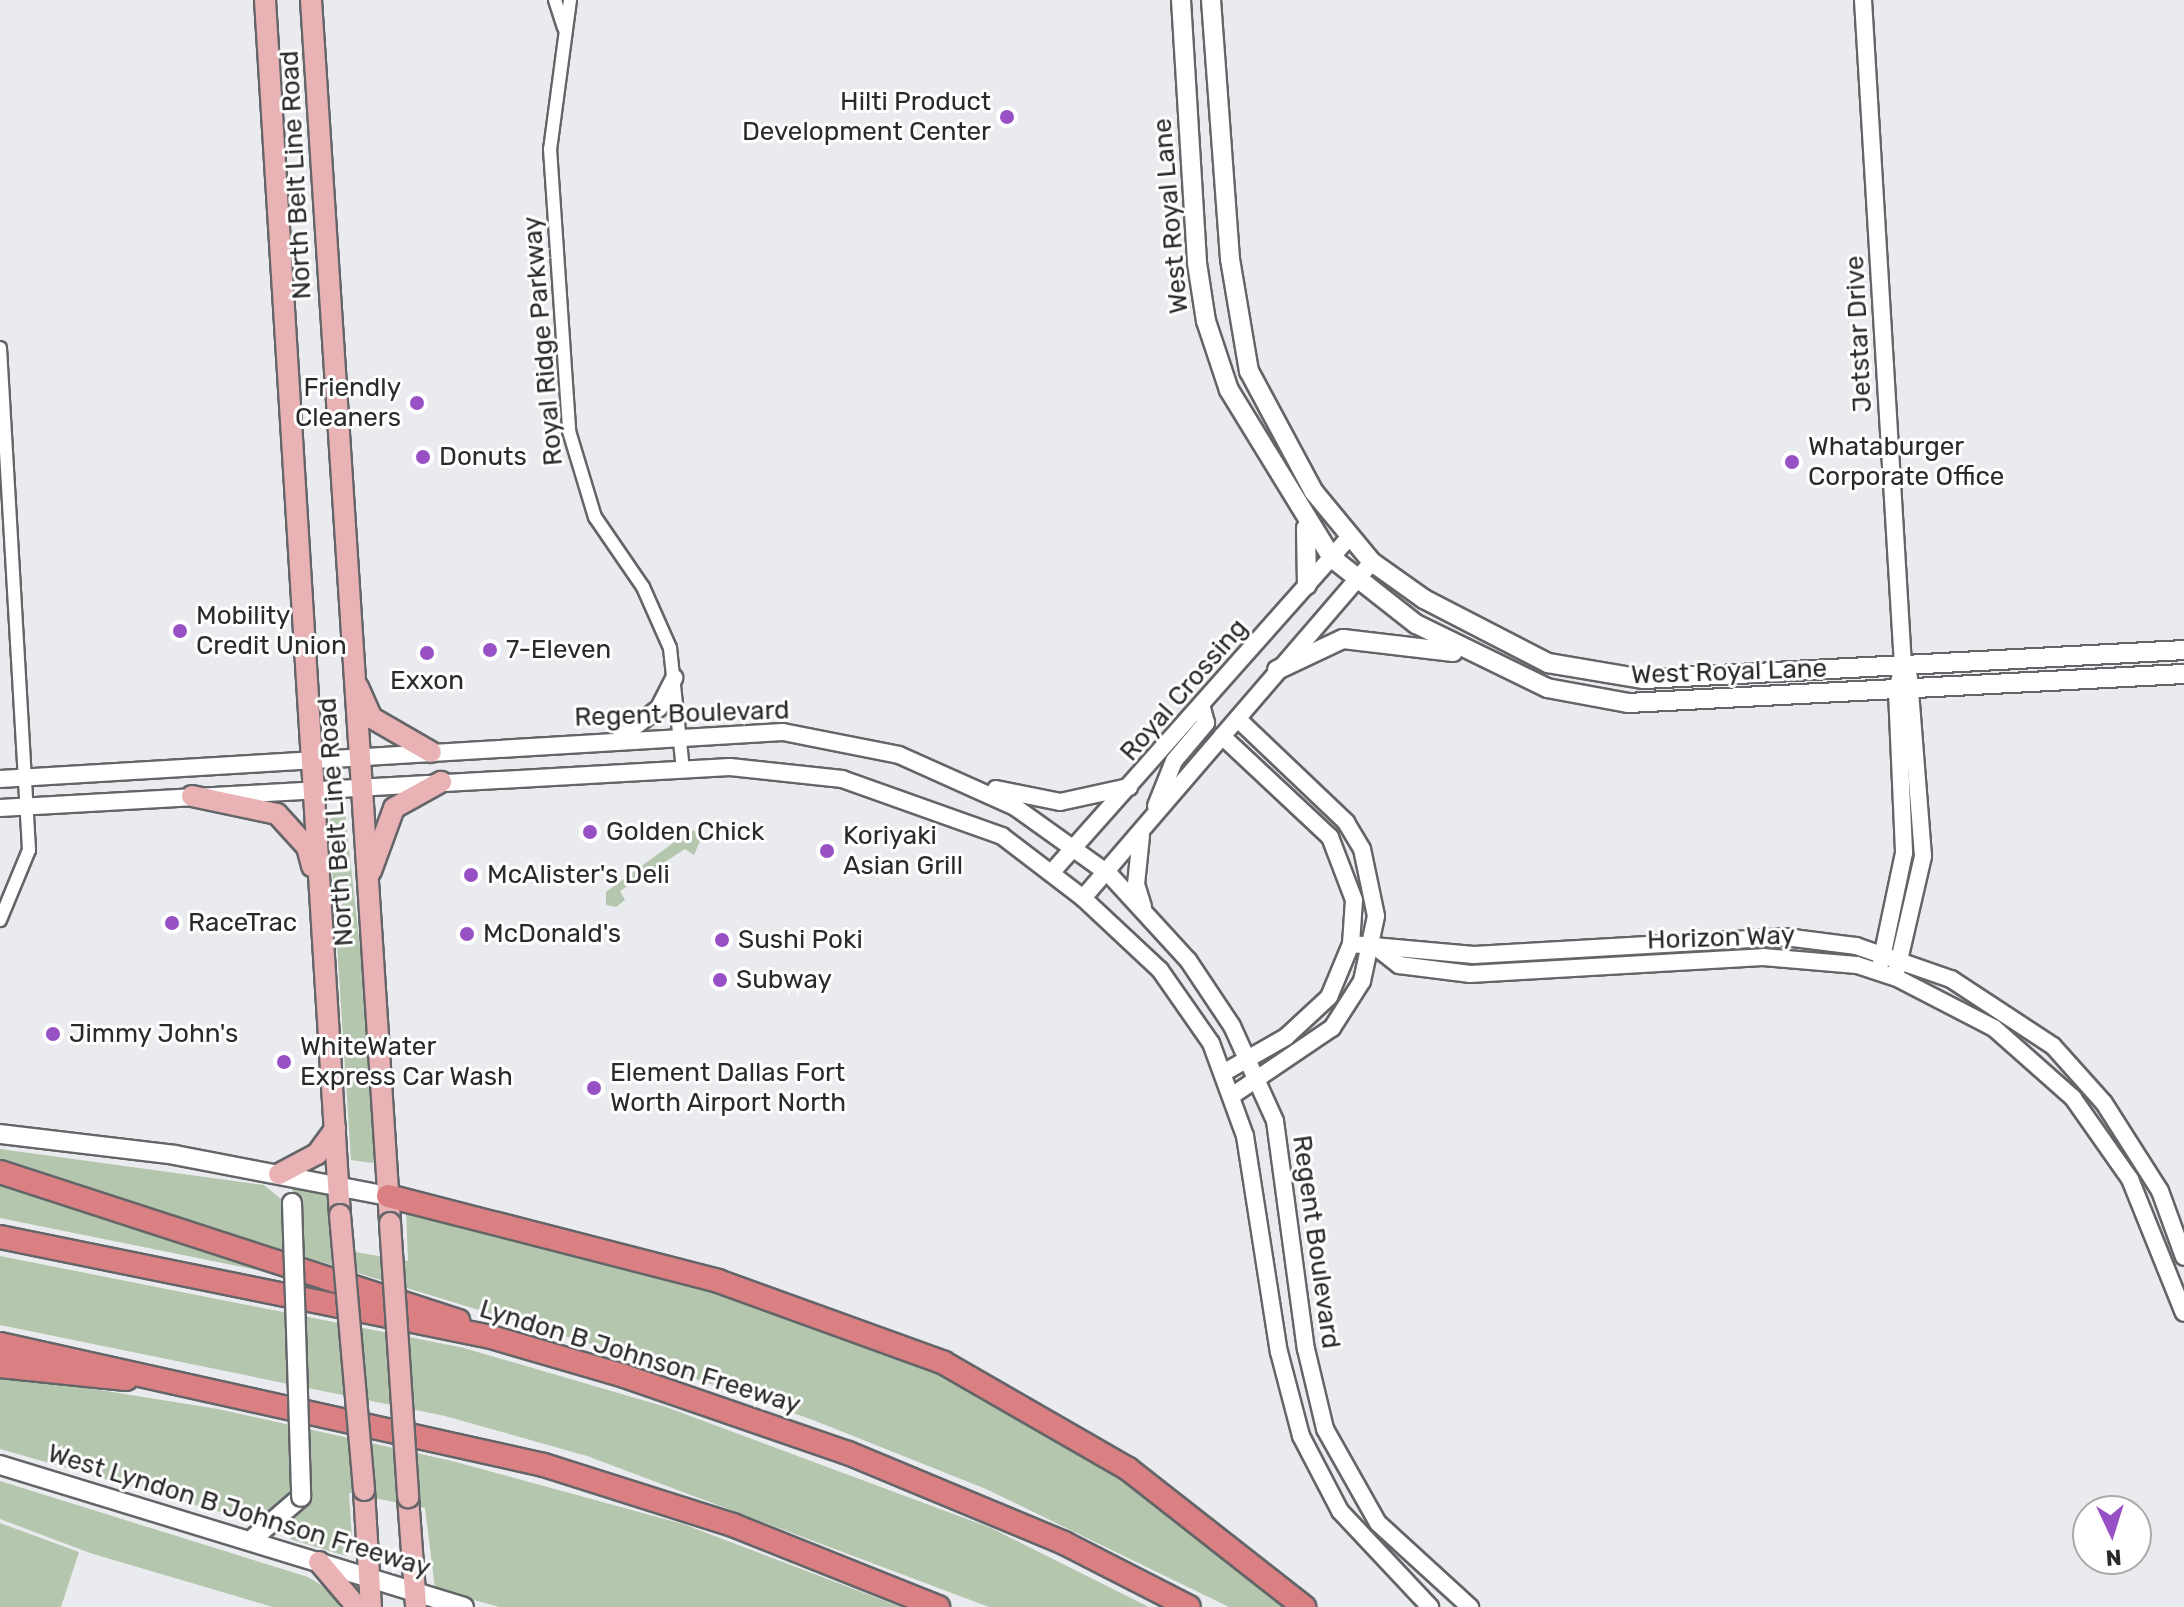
<!DOCTYPE html>
<style>
body{margin:0}
#map{position:relative;width:2184px;height:1607px;overflow:hidden;background:#eaebee;font-family:Rubik,sans-serif}
div>[style]{position:absolute}
.green>*{inset:0;background:#b4c6ad}
.roads{filter:drop-shadow(2px 0 #646568) drop-shadow(-2px 0 #646568) drop-shadow(0 2px #646568) drop-shadow(0 -2px #646568)}
.minor>*{height:12px;margin:-6px;padding:0 6px;transform-origin:6px;border-radius:6px;background:#fff}
.tertiary>*{height:16px;margin:-8px;padding:0 8px;transform-origin:8px;border-radius:8px;background:#fff}
.secondary>*{height:18px;margin:-9px;padding:0 9px;transform-origin:9px;border-radius:9px;background:#fff}
.primary>*{height:20px;margin:-10px;padding:0 10px;transform-origin:10px;border-radius:10px;background:#e9b3b5}
.motorway>*{height:22px;margin:-11px;padding:0 11px;transform-origin:11px;border-radius:11px;background:#da8083}
.bridges{filter:drop-shadow(2px 0 #646568) drop-shadow(-2px 0 #646568) drop-shadow(0 2px #646568) drop-shadow(0 -2px #646568)}
.secondary-bridge>*{height:18px;margin:-9px;padding:0 9px;transform-origin:9px;border-radius:9px;background:#fff}
.primary-bridge>*{height:20px;margin:-10px;padding:0 10px;transform-origin:10px;border-radius:10px;background:#e9b3b5}
.dots>*{width:22px;height:22px;translate:-50% -50%;box-sizing:border-box;border:4px solid #fff;border-radius:50%}
span{translate:-50% -50%;white-space:nowrap;text-align:center;line-height:1.15;-webkit-text-stroke:6px #fff;paint-order:stroke}
.poi-label{font-size:26px;color:#2a2a2b}
.right{translate:-100% -50%;text-align:right}
.left{translate:0 -50%;text-align:left}
.street-label{font-size:26px;color:#2a2a2b}
.north{position:absolute;left:2072px;top:1495px;width:80px;height:80px;box-sizing:border-box;background:#fff;border:2px solid #aaa;border-radius:50%;rotate:176deg;font-size:22px;font-weight:700;line-height:32px;text-align:center;color:#2a2a2b}
.north::after{content:'';display:block;margin:auto;width:28px;height:36px;background:#9851c4;clip-path:polygon(50% 0,100% 100%,50% 72%,0 100%)}
</style>
<div id="map">
<div class="green">
<div style="clip-path:polygon(345px 813px,367px 1010px,378px 1162px,372px 1163px,351px 1160px,329px 822px,333px 814px)"></div>
<div style="clip-path:polygon(691px 830px,703px 834px,694px 855px,685px 849px,620px 891px,625px 900px,616px 907px,606px 905px,606px 892px)"></div>
<div style="clip-path:polygon(0 1149px,264px 1185px,281px 1199px,293px 1193px,291px 1185px,315px 1189px,328px 1197px,332px 1248px,408px 1261px,406px 1210px,739px 1297px,837px 1329px,963px 1383px,1109px 1468px,1293px 1607px,1229px 1607px,986px 1489px,813px 1420px,630px 1356px,0 1164px)"></div>
<div style="clip-path:polygon(0 1177px,287px 1276px,0 1218px)"></div>
<div style="clip-path:polygon(0 1256px,464px 1348px,666px 1407px,991px 1528px,1149px 1607px,989px 1607px,587px 1456px,445px 1416px,0 1325px)"></div>
<div style="clip-path:polygon(0 1374px,218px 1409px,452px 1461px,683px 1524px,901px 1607px,499px 1607px,435px 1589px,425px 1508px,349px 1493px,353px 1552px,346px 1556px,290px 1539px,299px 1527px,289px 1517px,262px 1524px,0 1449px)"></div>
<div style="clip-path:polygon(0 1481px,308px 1577px,336px 1594px,339px 1607px,273px 1607px,90px 1553px,0 1519px)"></div>
<div style="clip-path:polygon(0 1523px,79px 1552px,61px 1607px,0 1607px)"></div>
</div>
<div class="roads">
<div class="minor">
<div style="left:555px;top:0;width:29px;rotate:72deg"></div>
<div style="left:570px;top:0;width:150px;rotate:97.6deg"></div>
<div style="left:550px;top:149px;width:283px;rotate:86.1deg"></div>
<div style="left:569px;top:431px;width:90px;rotate:73.2deg"></div>
<div style="left:595px;top:517px;width:85px;rotate:55.6deg"></div>
<div style="left:643px;top:587px;width:67px;rotate:66.1deg"></div>
<div style="left:670px;top:648px;width:123px;rotate:83.9deg"></div>
<div style="left:0;top:348px;width:503px;rotate:86.69deg"></div>
<div style="left:29px;top:850px;width:76px;rotate:112.5deg"></div>
</div>
<div class="tertiary">
<div style="left:1863px;top:0;width:666px;rotate:86.56deg"></div>
<div style="left:1903px;top:665px;width:27px;rotate:103deg"></div>
<div style="left:1897px;top:691px;width:162px;rotate:87.5deg"></div>
<div style="left:1904px;top:853px;width:111px;rotate:101.9deg"></div>
<div style="left:1222px;top:736px;width:148px;rotate:43.1deg"></div>
<div style="left:1330px;top:837px;width:67px;rotate:69.1deg"></div>
<div style="left:1354px;top:900px;width:44px;rotate:93.9deg"></div>
<div style="left:1351px;top:944px;width:57px;rotate:112.5deg"></div>
<div style="left:1329px;top:997px;width:59px;rotate:137.1deg"></div>
<div style="left:1286px;top:1037px;width:70px;rotate:150.2deg"></div>
<div style="left:620px;top:738px;width:49px;rotate:-37.6deg"></div>
<div style="left:659px;top:708px;width:34px;rotate:-63deg"></div>
<div style="left:0;top:779px;width:784px;rotate:-3.44deg"></div>
<div style="left:783px;top:732px;width:118px;rotate:11.2deg"></div>
<div style="left:899px;top:755px;width:127px;rotate:24.1deg"></div>
<div style="left:1015px;top:807px;width:117px;rotate:35.6deg"></div>
<div style="left:1110px;top:875px;width:115px;rotate:47.5deg"></div>
<div style="left:1188px;top:960px;width:79px;rotate:56.3deg"></div>
<div style="left:1232px;top:1026px;width:104px;rotate:65.6deg"></div>
<div style="left:1275px;top:1121px;width:230px;rotate:82.3deg"></div>
<div style="left:1306px;top:1349px;width:82px;rotate:76.6deg"></div>
<div style="left:1325px;top:1429px;width:108px;rotate:60.6deg"></div>
<div style="left:1378px;top:1523px;width:125px;rotate:42.4deg"></div>
<div style="left:996px;top:789px;width:65px;rotate:11.5deg"></div>
<div style="left:1060px;top:802px;width:71px;rotate:-12.3deg"></div>
<div style="left:1156px;top:806px;width:48px;rotate:-68.2deg"></div>
<div style="left:1174px;top:761px;width:50px;rotate:-49.9deg"></div>
<div style="left:1206px;top:723px;width:16px;rotate:-105deg"></div>
<div style="left:0;top:808px;width:731px;rotate:-3.21deg"></div>
<div style="left:730px;top:767px;width:113px;rotate:6.1deg"></div>
<div style="left:842px;top:779px;width:170px;rotate:19.6deg"></div>
<div style="left:1002px;top:836px;width:102px;rotate:37.4deg"></div>
<div style="left:1083px;top:898px;width:105px;rotate:43.1deg"></div>
<div style="left:1160px;top:970px;width:89px;rotate:55.1deg"></div>
<div style="left:1211px;top:1043px;width:99px;rotate:69.9deg"></div>
<div style="left:1245px;top:1136px;width:219px;rotate:81.1deg"></div>
<div style="left:1279px;top:1352px;width:87px;rotate:75.3deg"></div>
<div style="left:1301px;top:1436px;width:85px;rotate:62.5deg"></div>
<div style="left:1340px;top:1511px;width:132px;rotate:46.8deg"></div>
<div style="left:1141px;top:836px;width:48px;rotate:95.9deg"></div>
<div style="left:1136px;top:884px;width:24px;rotate:73deg"></div>
<div style="left:1052px;top:872px;width:448px;rotate:-48.4deg"></div>
<div style="left:1083px;top:898px;width:443px;rotate:-49.3deg"></div>
<div style="left:1351px;top:944px;width:123px;rotate:5.1deg"></div>
<div style="left:1474px;top:955px;width:312px;rotate:-3.3deg"></div>
<div style="left:1785px;top:937px;width:72px;rotate:7.2deg"></div>
<div style="left:1856px;top:946px;width:101px;rotate:19.2deg"></div>
<div style="left:1951px;top:979px;width:122px;rotate:33.3deg"></div>
<div style="left:2053px;top:1046px;width:76px;rotate:48.2deg"></div>
<div style="left:2104px;top:1103px;width:104px;rotate:57.5deg"></div>
<div style="left:2160px;top:1191px;width:70px;rotate:70deg"></div>
<div style="left:1381px;top:951px;width:23px;rotate:38deg"></div>
<div style="left:1399px;top:965px;width:72px;rotate:7.2deg"></div>
<div style="left:1470px;top:974px;width:293px;rotate:-3.3deg"></div>
<div style="left:1763px;top:957px;width:94px;rotate:4.9deg"></div>
<div style="left:1857px;top:965px;width:40px;rotate:18deg"></div>
<div style="left:1895px;top:977px;width:111px;rotate:27.3deg"></div>
<div style="left:1994px;top:1028px;width:106px;rotate:41.5deg"></div>
<div style="left:2073px;top:1098px;width:99px;rotate:54.9deg"></div>
<div style="left:2130px;top:1179px;width:144px;rotate:68.1deg"></div>
<div style="left:1897px;top:969px;width:116px;rotate:-77deg"></div>
<div style="left:1923px;top:856px;width:180px;rotate:-94.5deg"></div>
<div style="left:1233px;top:1095px;width:120px;rotate:-34.1deg"></div>
<div style="left:1332px;top:1028px;width:56px;rotate:-57.4deg"></div>
<div style="left:1362px;top:981px;width:66px;rotate:-77.8deg"></div>
<div style="left:1376px;top:916px;width:68px;rotate:-101.8deg"></div>
<div style="left:1362px;top:849px;width:31px;rotate:-121deg"></div>
<div style="left:1346px;top:822px;width:149px;rotate:-136.4deg"></div>
</div>
<div class="secondary">
<div style="left:1181px;top:0;width:263px;rotate:86.5deg"></div>
<div style="left:1197px;top:263px;width:59px;rotate:81.2deg"></div>
<div style="left:1206px;top:321px;width:73px;rotate:71.6deg"></div>
<div style="left:1229px;top:390px;width:197px;rotate:58.5deg"></div>
<div style="left:1332px;top:558px;width:107px;rotate:38.2deg"></div>
<div style="left:1416px;top:624px;width:146px;rotate:26deg"></div>
<div style="left:1547px;top:688px;width:82px;rotate:10.5deg"></div>
<div style="left:1628px;top:703px;width:557px;rotate:-2.99deg"></div>
<div style="left:1211px;top:0;width:260px;rotate:85.8deg"></div>
<div style="left:1230px;top:259px;width:114px;rotate:80.4deg"></div>
<div style="left:1249px;top:371px;width:137px;rotate:61.8deg"></div>
<div style="left:1314px;top:492px;width:91px;rotate:50.4deg"></div>
<div style="left:1372px;top:562px;width:64px;rotate:35.4deg"></div>
<div style="left:1424px;top:599px;width:140px;rotate:27.3deg"></div>
<div style="left:1548px;top:663px;width:97px;rotate:9.5deg"></div>
<div style="left:1644px;top:679px;width:541px;rotate:-3.07deg"></div>
<div style="left:1306px;top:528px;width:57px;rotate:89deg"></div>
<div style="left:1277px;top:670px;width:73px;rotate:-25.2deg"></div>
<div style="left:1343px;top:639px;width:111px;rotate:6.7deg"></div>
<div style="left:0;top:1134px;width:176px;rotate:6.8deg"></div>
<div style="left:175px;top:1155px;width:217px;rotate:10.9deg"></div>
<div style="left:0;top:1465px;width:485px;rotate:17deg"></div>
<div style="left:250px;top:1541px;width:67px;rotate:-40.8deg"></div>
</div>
<div class="primary">
<div style="left:265px;top:0;width:1217px;rotate:86.47deg"></div>
<div style="left:311px;top:0;width:1226px;rotate:86.3deg"></div>
<div style="left:358px;top:687px;width:34px;rotate:66deg"></div>
<div style="left:372px;top:718px;width:68px;rotate:30deg"></div>
<div style="left:192px;top:796px;width:87px;rotate:12deg"></div>
<div style="left:277px;top:814px;width:45px;rotate:47.7deg"></div>
<div style="left:307px;top:847px;width:20px;rotate:75deg"></div>
<div style="left:371px;top:871px;width:67px;rotate:-69.9deg"></div>
<div style="left:394px;top:808px;width:54px;rotate:-29deg"></div>
<div style="left:279px;top:1174px;width:43px;rotate:-27.8deg"></div>
<div style="left:317px;top:1154px;width:31px;rotate:-54deg"></div>
<div style="left:364px;top:1490px;width:117px;rotate:86.6deg"></div>
<div style="left:408px;top:1497px;width:110px;rotate:85.8deg"></div>
<div style="left:319px;top:1562px;width:59px;rotate:49.8deg"></div>
</div>
<div class="motorway">
<div style="left:0;top:1172px;width:482px;rotate:18deg"></div>
<div style="left:388px;top:1196px;width:341px;rotate:14.4deg"></div>
<div style="left:718px;top:1281px;width:240px;rotate:19.9deg"></div>
<div style="left:944px;top:1363px;width:212px;rotate:29.9deg"></div>
<div style="left:1128px;top:1469px;width:224px;rotate:38.1deg"></div>
<div style="left:0;top:1237px;width:501px;rotate:11.51deg"></div>
<div style="left:491px;top:1337px;width:139px;rotate:16.3deg"></div>
<div style="left:624px;top:1376px;width:237px;rotate:19deg"></div>
<div style="left:848px;top:1453px;width:234px;rotate:22.6deg"></div>
<div style="left:1064px;top:1543px;width:140px;rotate:27.1deg"></div>
<div style="left:0;top:1344px;width:557px;rotate:12.54deg"></div>
<div style="left:544px;top:1465px;width:198px;rotate:17.6deg"></div>
<div style="left:733px;top:1525px;width:221px;rotate:21.8deg"></div>
<div style="left:0;top:1366px;width:127px;rotate:5.9deg"></div>
</div>
</div>
<div class="bridges">
<div class="secondary-bridge">
<div style="left:292px;top:1203px;width:294px;rotate:88.2deg"></div>
</div>
<div class="primary-bridge">
<div style="left:340px;top:1215px;width:276px;rotate:85deg"></div>
<div style="left:390px;top:1223px;width:275px;rotate:86.2deg"></div>
</div>
</div>
<div class="dots">
<div style="left:1007px;top:117px;background:#9851c4"></div>
<div style="left:417px;top:403px;background:#9851c4"></div>
<div style="left:423px;top:457px;background:#9851c4"></div>
<div style="left:1792px;top:462px;background:#9851c4"></div>
<div style="left:180px;top:631px;background:#9851c4"></div>
<div style="left:490px;top:650px;background:#9851c4"></div>
<div style="left:427px;top:653px;background:#9851c4"></div>
<div style="left:590px;top:832px;background:#9851c4"></div>
<div style="left:827px;top:851px;background:#9851c4"></div>
<div style="left:471px;top:875px;background:#9851c4"></div>
<div style="left:172px;top:923px;background:#9851c4"></div>
<div style="left:467px;top:934px;background:#9851c4"></div>
<div style="left:722px;top:940px;background:#9851c4"></div>
<div style="left:720px;top:980px;background:#9851c4"></div>
<div style="left:53px;top:1034px;background:#9851c4"></div>
<div style="left:284px;top:1062px;background:#9851c4"></div>
<div style="left:594px;top:1088px;background:#9851c4"></div>
</div>
<div class="poi-label">
<span class="right" style="left:991px;top:117px">Hilti Product<br>Development Center</span>
<span class="right" style="left:401px;top:403px">Friendly<br>Cleaners</span>
<span class="left" style="left:1808px;top:462px">Whataburger<br>Corporate Office</span>
<span class="left" style="left:439px;top:457px">Donuts</span>
<span class="left" style="left:196px;top:631px">Mobility<br>Credit Union</span>
<span class="left" style="left:506px;top:650px">7-Eleven</span>
<span style="left:427px;top:681px">Exxon</span>
<span class="left" style="left:606px;top:832px">Golden Chick</span>
<span class="left" style="left:843px;top:851px">Koriyaki<br>Asian Grill</span>
<span class="left" style="left:487px;top:875px">McAlister's Deli</span>
<span class="left" style="left:188px;top:923px">RaceTrac</span>
<span class="left" style="left:483px;top:934px">McDonald's</span>
<span class="left" style="left:738px;top:940px">Sushi Poki</span>
<span class="left" style="left:736px;top:980px">Subway</span>
<span class="left" style="left:69px;top:1034px">Jimmy John's</span>
<span class="left" style="left:300px;top:1062px">WhiteWater<br>Express Car Wash</span>
<span class="left" style="left:610px;top:1088px">Element Dallas Fort<br>Worth Airport North</span>
</div>
<div class="street-label">
<span style="left:296px;top:175px;rotate:-93deg">North Belt Line Road</span>
<span style="left:1171px;top:216px;rotate:-95deg">West Royal Lane</span>
<span style="left:1859px;top:334px;rotate:-93deg">Jetstar Drive</span>
<span style="left:543px;top:341px;rotate:-95deg">Royal Ridge Parkway</span>
<span style="left:1729px;top:672px;rotate:-2deg">West Royal Lane</span>
<span style="left:1184px;top:690px;rotate:-49deg">Royal Crossing</span>
<span style="left:682px;top:714px;rotate:-2deg">Regent Boulevard</span>
<span style="left:336px;top:822px;rotate:-94deg">North Belt Line Road</span>
<span style="left:1721px;top:938px;rotate:-2deg">Horizon Way</span>
<span style="left:1316px;top:1242px;rotate:82deg">Regent Boulevard</span>
<span style="left:640px;top:1357px;rotate:17deg">Lyndon B Johnson Freeway</span>
<span style="left:239px;top:1511px;rotate:17deg">West Lyndon B Johnson Freeway</span>
</div>
<div class="north">N</div>
</div>
